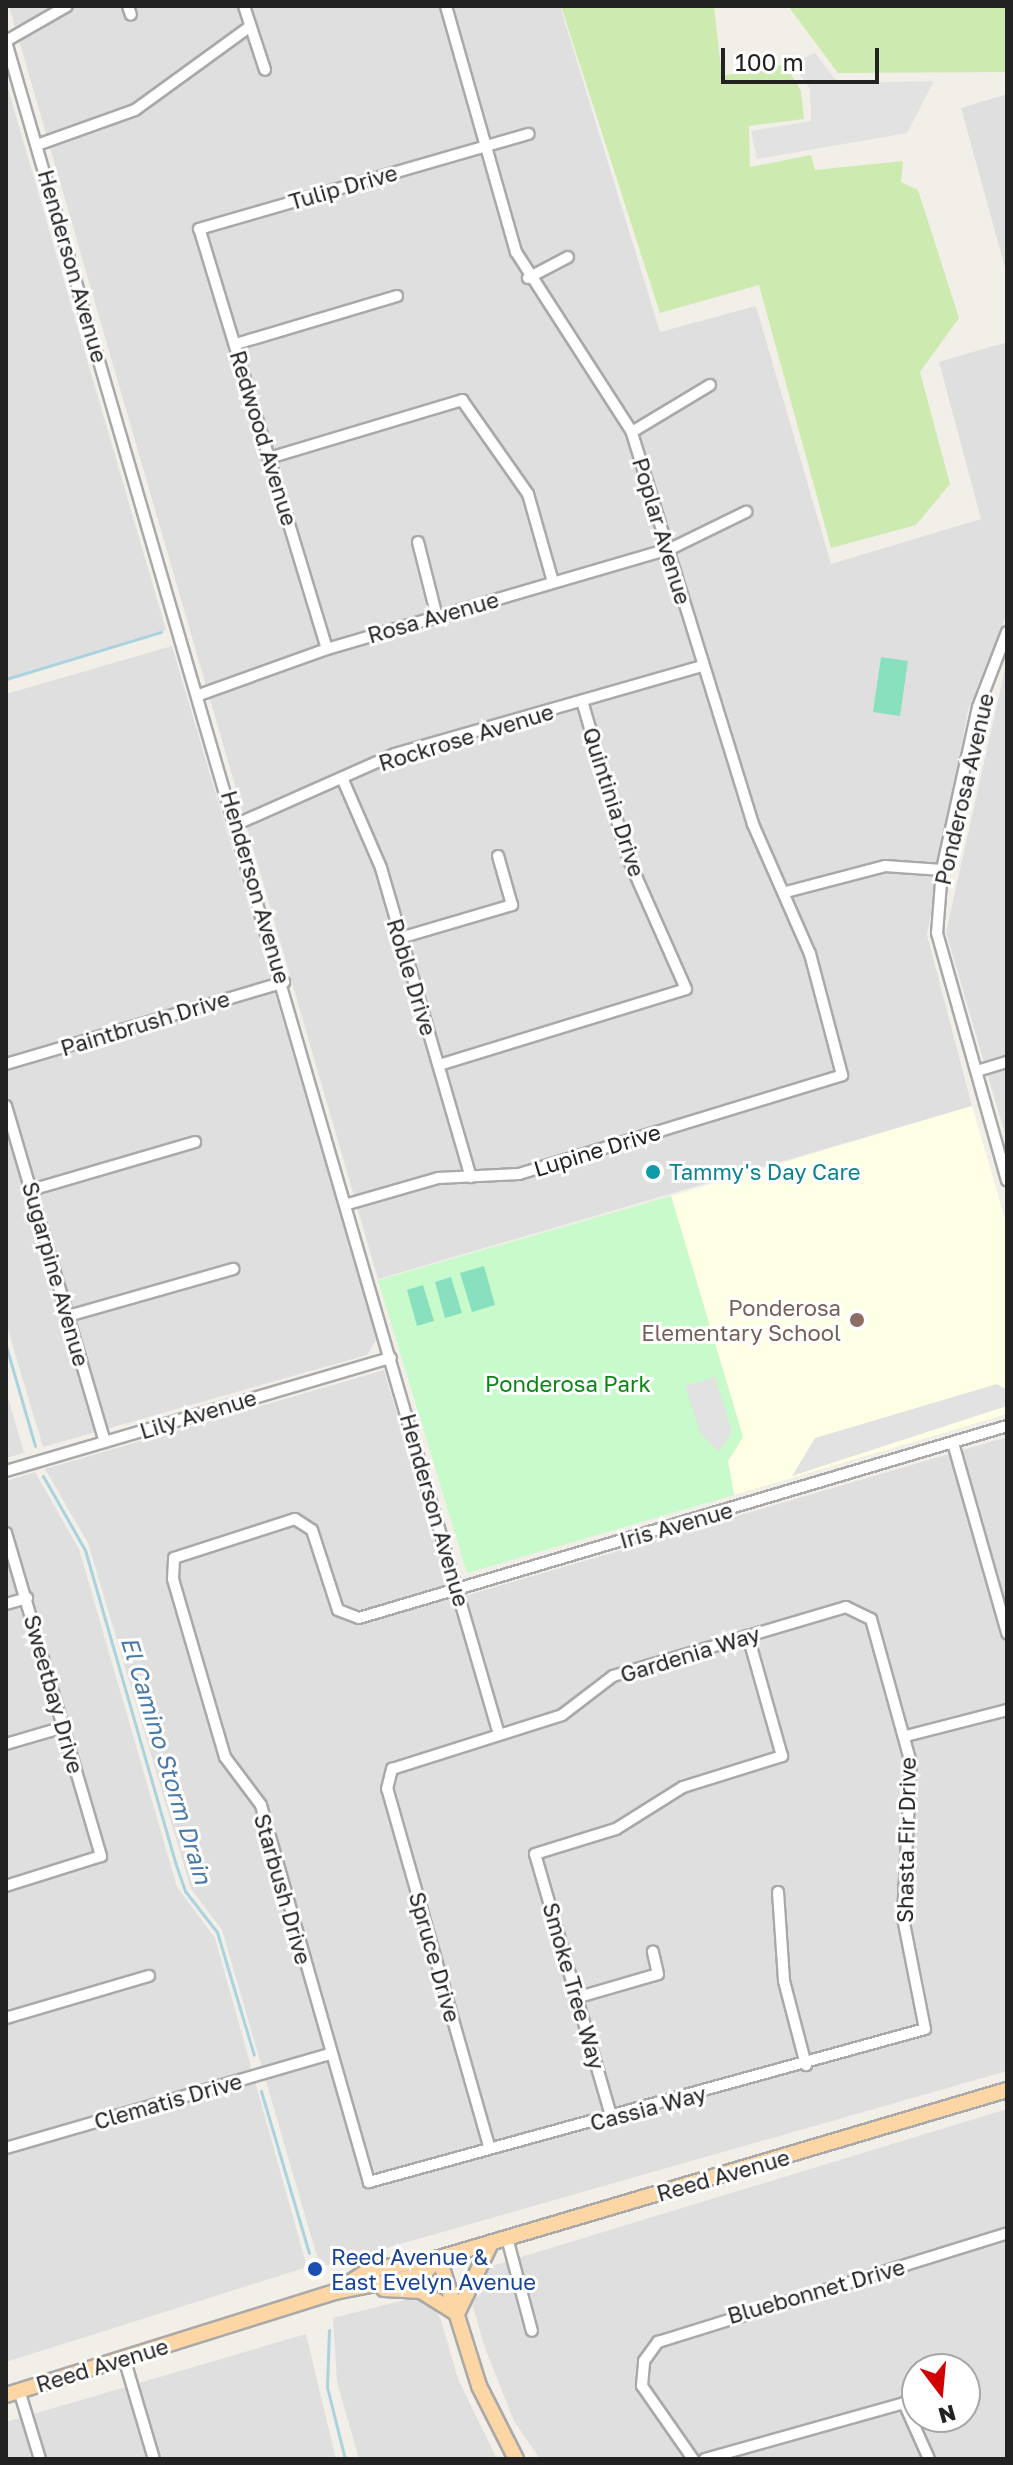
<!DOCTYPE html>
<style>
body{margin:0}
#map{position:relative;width:1013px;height:2465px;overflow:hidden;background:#f2efe9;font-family:"Golos Text",sans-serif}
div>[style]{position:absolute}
.residential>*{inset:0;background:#e0dfdf}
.education>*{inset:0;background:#ffffe5}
.grass>*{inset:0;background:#cdebb0}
.park>*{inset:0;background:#c8facc}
.pitch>*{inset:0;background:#88e0be}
.parking>*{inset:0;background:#e2e2e2}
.stream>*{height:3px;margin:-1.5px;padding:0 1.5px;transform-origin:1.5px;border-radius:1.5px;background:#aad3df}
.roads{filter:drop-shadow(2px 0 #a9a9a9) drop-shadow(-2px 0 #a9a9a9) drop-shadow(0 2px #a9a9a9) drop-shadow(0 -2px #a9a9a9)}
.minor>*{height:10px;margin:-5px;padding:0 5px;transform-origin:5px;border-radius:5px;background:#fff}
.major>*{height:14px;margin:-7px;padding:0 7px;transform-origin:7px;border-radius:7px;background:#fcd6a4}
.dots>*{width:22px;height:22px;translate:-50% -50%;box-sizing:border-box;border:4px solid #fff;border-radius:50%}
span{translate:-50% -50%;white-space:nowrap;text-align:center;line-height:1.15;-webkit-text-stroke:6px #fff;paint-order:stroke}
.street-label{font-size:22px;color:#222}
.culture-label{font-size:22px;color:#0d838f}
.left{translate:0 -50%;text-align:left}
.education-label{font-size:22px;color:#785e54}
.right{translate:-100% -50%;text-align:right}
.park-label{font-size:22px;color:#0c8416}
.transit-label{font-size:22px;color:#164399}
.water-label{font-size:24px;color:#4a7aab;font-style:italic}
.frame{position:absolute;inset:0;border:8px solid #222;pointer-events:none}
.north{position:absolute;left:901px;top:2353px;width:80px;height:80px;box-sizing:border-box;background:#fff;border:2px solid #a7a7a7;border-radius:50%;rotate:164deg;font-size:22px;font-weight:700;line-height:32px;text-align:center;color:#222}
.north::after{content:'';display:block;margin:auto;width:28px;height:36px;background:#d40000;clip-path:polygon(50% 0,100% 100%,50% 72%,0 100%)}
.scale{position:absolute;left:721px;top:48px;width:158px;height:36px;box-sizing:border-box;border:4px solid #222;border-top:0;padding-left:10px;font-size:24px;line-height:28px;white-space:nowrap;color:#222;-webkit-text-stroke:6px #fff;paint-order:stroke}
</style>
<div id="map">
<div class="residential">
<div style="clip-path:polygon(9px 6px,560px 6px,660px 332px,756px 306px,831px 564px,981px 519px,939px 362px,1007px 342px,1007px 613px,968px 710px,927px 935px,972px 1106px,378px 1279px)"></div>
<div style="clip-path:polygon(6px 82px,166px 630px,6px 678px)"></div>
<div style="clip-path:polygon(1007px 94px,1007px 275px,961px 108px)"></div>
<div style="clip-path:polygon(172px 646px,377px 1338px,367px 1355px,43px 1447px,6px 1323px,6px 694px)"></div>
<div style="clip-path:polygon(1007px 660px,1007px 1141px,946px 932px)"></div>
<div style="clip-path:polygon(384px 1370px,451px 1600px,1007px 1437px,1007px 2071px,320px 2267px,222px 1930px,191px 1889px,88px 1543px,45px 1469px)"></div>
<div style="clip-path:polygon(6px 1391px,24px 1453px,6px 1458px)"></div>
<div style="clip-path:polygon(35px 1472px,79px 1549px,177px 1887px,215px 1938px,307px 2267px,6px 2362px,6px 1481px)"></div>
<div style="clip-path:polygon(evenodd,1007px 2109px,1007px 2459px,540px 2459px,514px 2421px,485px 2348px,470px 2297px,485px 2268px,1007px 2109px,917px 2369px,965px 2369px,965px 2417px,917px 2417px,917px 2369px)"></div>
<div style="clip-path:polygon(409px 2299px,429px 2299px,441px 2320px,458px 2379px,497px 2459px,359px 2459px,337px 2382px,333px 2318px)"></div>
<div style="clip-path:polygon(306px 2334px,336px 2459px,6px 2459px,6px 2422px)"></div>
</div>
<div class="education">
<div style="clip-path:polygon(972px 1106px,1007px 1226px,1007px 1414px,734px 1495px,728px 1461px,743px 1437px,671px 1196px)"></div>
</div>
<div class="grass">
<div style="clip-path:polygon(561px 6px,714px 6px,722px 76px,785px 64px,801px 91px,804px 119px,749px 126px,750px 167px,811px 155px,815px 170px,903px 161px,901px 182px,918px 190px,959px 318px,920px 372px,950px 484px,916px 525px,831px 548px,759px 285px,660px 313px)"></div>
<div style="clip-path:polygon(788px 6px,1007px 6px,1007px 72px,838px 73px)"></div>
</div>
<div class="park">
<div style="clip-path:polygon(671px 1196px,743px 1437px,728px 1461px,734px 1495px,467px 1573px,378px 1280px)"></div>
</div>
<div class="pitch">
<div style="clip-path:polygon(881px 657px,908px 661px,900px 716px,873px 712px)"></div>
<div style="clip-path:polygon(484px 1266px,495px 1305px,472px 1312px,460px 1273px)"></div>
<div style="clip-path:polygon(451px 1277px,462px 1313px,445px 1318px,435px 1282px)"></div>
<div style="clip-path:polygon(423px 1285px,434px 1321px,417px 1326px,407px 1290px)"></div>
</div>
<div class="parking">
<div style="clip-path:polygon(815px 53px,838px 83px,934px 81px,907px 133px,757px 159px,751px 131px,811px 121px,810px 89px,792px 63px)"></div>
<div style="clip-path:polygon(715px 1377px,732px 1432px,719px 1452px,701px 1434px,685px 1386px)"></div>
<div style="clip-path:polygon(997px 1384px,1007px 1390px,1007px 1406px,792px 1476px,815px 1438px)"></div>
</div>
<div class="stream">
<div style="left:6px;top:679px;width:162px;rotate:-16.9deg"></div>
<div style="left:6px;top:1346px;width:104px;rotate:73.8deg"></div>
<div style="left:43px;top:1476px;width:85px;rotate:60.4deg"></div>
<div style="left:85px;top:1550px;width:325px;rotate:73.9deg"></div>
<div style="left:175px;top:1862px;width:31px;rotate:71deg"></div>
<div style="left:185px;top:1891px;width:52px;rotate:52deg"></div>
<div style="left:217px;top:1932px;width:128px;rotate:73.3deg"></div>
<div style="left:261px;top:2091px;width:169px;rotate:73.5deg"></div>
<div style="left:329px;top:2330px;width:57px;rotate:92deg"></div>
<div style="left:327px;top:2387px;width:74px;rotate:76deg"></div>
</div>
<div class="roads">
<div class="minor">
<div style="left:128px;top:6px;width:9px;rotate:72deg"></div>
<div style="left:244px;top:6px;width:67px;rotate:71.8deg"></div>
<div style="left:6px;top:41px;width:70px;rotate:-29.8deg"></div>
<div style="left:6px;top:42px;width:1762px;rotate:73.76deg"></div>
<div style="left:37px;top:145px;width:104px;rotate:-19.7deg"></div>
<div style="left:135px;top:110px;width:140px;rotate:-36deg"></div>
<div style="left:528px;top:278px;width:45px;rotate:-27.7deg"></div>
<div style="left:236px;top:344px;width:168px;rotate:-16.6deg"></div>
<div style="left:632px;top:432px;width:91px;rotate:-31.1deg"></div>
<div style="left:269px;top:458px;width:202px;rotate:-16.7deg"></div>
<div style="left:462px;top:400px;width:115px;rotate:54.9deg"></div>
<div style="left:528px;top:494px;width:91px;rotate:74.1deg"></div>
<div style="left:418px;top:542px;width:77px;rotate:75.8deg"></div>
<div style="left:1007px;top:632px;width:80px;rotate:111.1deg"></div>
<div style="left:978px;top:707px;width:167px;rotate:102.5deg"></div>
<div style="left:942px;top:870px;width:63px;rotate:94.5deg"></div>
<div style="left:937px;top:933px;width:257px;rotate:74.2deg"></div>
<div style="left:327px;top:649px;width:439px;rotate:-106.9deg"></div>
<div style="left:199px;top:229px;width:343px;rotate:-16.1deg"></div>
<div style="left:199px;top:695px;width:136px;rotate:-19.8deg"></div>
<div style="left:327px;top:649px;width:357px;rotate:-16.3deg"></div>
<div style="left:670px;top:549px;width:85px;rotate:-26deg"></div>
<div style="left:343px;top:780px;width:96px;rotate:66.6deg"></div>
<div style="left:381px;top:868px;width:322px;rotate:73.8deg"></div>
<div style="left:237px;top:824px;width:173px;rotate:-23.9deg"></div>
<div style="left:395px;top:754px;width:319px;rotate:-16deg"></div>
<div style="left:786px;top:892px;width:102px;rotate:-14.7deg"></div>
<div style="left:885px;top:866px;width:57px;rotate:4deg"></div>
<div style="left:400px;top:938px;width:117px;rotate:-16.4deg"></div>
<div style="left:512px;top:905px;width:51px;rotate:-105.9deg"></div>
<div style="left:6px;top:1064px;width:290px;rotate:-16.4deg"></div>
<div style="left:439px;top:1065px;width:258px;rotate:-17.1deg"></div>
<div style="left:686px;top:989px;width:143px;rotate:-113.9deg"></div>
<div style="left:628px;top:858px;width:164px;rotate:-106.3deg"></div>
<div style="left:977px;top:1071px;width:31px;rotate:-17deg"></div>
<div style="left:6px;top:1106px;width:350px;rotate:73.6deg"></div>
<div style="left:31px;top:1190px;width:171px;rotate:-16.3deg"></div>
<div style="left:348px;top:1204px;width:94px;rotate:-16.1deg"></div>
<div style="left:438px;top:1178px;width:81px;rotate:-2.8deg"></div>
<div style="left:519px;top:1174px;width:338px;rotate:-17deg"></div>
<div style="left:842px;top:1075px;width:125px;rotate:-104.8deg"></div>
<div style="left:810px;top:954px;width:142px;rotate:-113.7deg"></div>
<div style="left:753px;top:824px;width:410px;rotate:-107.2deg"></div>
<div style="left:632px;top:432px;width:214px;rotate:-122.8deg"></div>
<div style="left:516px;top:252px;width:256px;rotate:-105.9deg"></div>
<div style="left:68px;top:1316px;width:172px;rotate:-15.9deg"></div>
<div style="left:953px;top:1443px;width:198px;rotate:74.1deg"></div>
<div style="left:6px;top:1471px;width:401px;rotate:-16.4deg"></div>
<div style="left:6px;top:1533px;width:337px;rotate:73.6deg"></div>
<div style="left:101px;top:1856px;width:100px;rotate:162.5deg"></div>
<div style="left:6px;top:1604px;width:22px;rotate:-16deg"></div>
<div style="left:906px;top:1736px;width:104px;rotate:-14.4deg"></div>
<div style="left:6px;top:1744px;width:60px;rotate:-16.3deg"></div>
<div style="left:778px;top:1892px;width:89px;rotate:86.1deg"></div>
<div style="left:784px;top:1981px;width:87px;rotate:75.3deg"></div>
<div style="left:579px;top:1997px;width:82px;rotate:-16.2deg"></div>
<div style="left:658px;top:1974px;width:23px;rotate:-103deg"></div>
<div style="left:6px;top:2018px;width:149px;rotate:-16.4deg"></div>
<div style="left:612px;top:2119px;width:276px;rotate:-106.2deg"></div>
<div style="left:535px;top:1854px;width:85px;rotate:-17.2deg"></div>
<div style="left:616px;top:1829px;width:79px;rotate:-32.1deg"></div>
<div style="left:683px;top:1787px;width:104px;rotate:-17.4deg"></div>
<div style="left:782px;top:1756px;width:125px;rotate:-105.8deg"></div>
<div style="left:489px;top:2146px;width:371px;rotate:-105.9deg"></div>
<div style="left:387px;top:1789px;width:21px;rotate:-76deg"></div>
<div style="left:392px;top:1769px;width:178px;rotate:-17.6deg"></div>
<div style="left:562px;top:1715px;width:64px;rotate:-37.4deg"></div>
<div style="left:613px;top:1676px;width:243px;rotate:-16.5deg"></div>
<div style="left:846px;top:1607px;width:28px;rotate:26deg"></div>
<div style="left:871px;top:1619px;width:149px;rotate:74.5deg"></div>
<div style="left:911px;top:1763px;width:155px;rotate:93deg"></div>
<div style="left:903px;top:1918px;width:113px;rotate:78.8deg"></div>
<div style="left:925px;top:2029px;width:577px;rotate:164.61deg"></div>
<div style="left:369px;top:2182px;width:392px;rotate:-106deg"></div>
<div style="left:261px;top:1805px;width:60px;rotate:-126.9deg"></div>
<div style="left:225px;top:1757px;width:185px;rotate:-106.3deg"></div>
<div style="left:173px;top:1579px;width:21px;rotate:-87deg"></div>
<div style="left:174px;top:1558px;width:127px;rotate:-17.9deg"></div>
<div style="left:295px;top:1519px;width:20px;rotate:33deg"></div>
<div style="left:312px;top:1530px;width:84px;rotate:72deg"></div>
<div style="left:338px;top:1610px;width:22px;rotate:21deg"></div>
<div style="left:359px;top:1618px;width:676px;rotate:-16.5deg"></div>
<div style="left:6px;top:2148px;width:337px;rotate:-16.2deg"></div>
<div style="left:507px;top:2238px;width:96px;rotate:75deg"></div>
<div style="left:124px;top:2358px;width:105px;rotate:73.5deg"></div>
<div style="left:19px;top:2390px;width:72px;rotate:73.1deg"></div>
<div style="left:693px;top:2459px;width:89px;rotate:-124.9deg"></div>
<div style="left:642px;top:2386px;width:25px;rotate:-85deg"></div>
<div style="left:644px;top:2361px;width:24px;rotate:-54deg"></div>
<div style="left:658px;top:2342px;width:366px;rotate:-17.3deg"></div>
<div style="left:705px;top:2459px;width:207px;rotate:-15.7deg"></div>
<div style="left:904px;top:2403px;width:61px;rotate:65.9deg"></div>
</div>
<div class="major">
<div style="left:439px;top:2258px;width:134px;rotate:72.6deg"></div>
<div style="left:479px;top:2386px;width:82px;rotate:63.1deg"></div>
<div style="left:384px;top:2289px;width:37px;rotate:3deg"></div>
<div style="left:421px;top:2291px;width:41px;rotate:32.2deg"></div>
<div style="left:335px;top:2292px;width:40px;rotate:-32.9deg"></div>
<div style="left:369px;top:2270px;width:71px;rotate:-9.7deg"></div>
<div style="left:439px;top:2258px;width:592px;rotate:-16.48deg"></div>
<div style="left:457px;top:2314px;width:79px;rotate:-64.4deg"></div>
<div style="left:6px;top:2395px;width:345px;rotate:-17.4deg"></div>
<div style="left:335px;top:2292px;width:89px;rotate:-11.1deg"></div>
<div style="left:422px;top:2275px;width:24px;rotate:-45deg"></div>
</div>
</div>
<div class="dots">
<div style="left:653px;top:1172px;background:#0f9aa8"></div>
<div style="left:857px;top:1320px;background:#8d6e63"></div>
<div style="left:315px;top:2269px;background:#1a4fb4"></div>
</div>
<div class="street-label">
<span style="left:343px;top:187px;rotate:-16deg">Tulip Drive</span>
<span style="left:73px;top:266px;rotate:74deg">Henderson Avenue</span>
<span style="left:264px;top:438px;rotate:73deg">Redwood Avenue</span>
<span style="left:662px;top:531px;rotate:73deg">Poplar Avenue</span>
<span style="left:433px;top:617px;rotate:-16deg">Rosa Avenue</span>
<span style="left:466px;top:737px;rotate:-17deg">Rockrose Avenue</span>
<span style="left:964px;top:789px;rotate:-77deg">Ponderosa Avenue</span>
<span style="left:614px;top:802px;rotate:72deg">Quintinia Drive</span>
<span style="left:256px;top:887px;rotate:74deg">Henderson Avenue</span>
<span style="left:412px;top:977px;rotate:73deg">Roble Drive</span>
<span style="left:145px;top:1023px;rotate:-17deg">Paintbrush Drive</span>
<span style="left:597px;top:1150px;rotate:-17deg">Lupine Drive</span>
<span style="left:56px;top:1274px;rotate:74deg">Sugarpine Avenue</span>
<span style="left:198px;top:1414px;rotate:-17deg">Lily Avenue</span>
<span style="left:435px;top:1510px;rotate:74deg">Henderson Avenue</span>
<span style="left:676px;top:1525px;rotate:-16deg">Iris Avenue</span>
<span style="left:690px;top:1654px;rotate:-17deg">Gardenia Way</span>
<span style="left:54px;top:1694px;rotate:74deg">Sweetbay Drive</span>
<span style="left:906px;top:1840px;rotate:-89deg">Shasta Fir Drive</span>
<span style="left:283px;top:1889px;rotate:74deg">Starbush Drive</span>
<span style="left:435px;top:1957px;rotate:74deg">Spruce Drive</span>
<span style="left:574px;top:1986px;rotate:74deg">Smoke Tree Way</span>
<span style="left:168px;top:2101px;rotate:-16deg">Clematis Drive</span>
<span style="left:648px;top:2108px;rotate:-15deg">Cassia Way</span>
<span style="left:723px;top:2175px;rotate:-16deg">Reed Avenue</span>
<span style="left:816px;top:2291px;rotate:-16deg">Bluebonnet Drive</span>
<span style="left:102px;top:2365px;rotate:-17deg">Reed Avenue</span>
</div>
<div class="culture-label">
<span class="left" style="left:669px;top:1172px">Tammy's Day Care</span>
</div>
<div class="education-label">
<span class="right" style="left:841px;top:1320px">Ponderosa<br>Elementary School</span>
</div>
<div class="park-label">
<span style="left:568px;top:1384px">Ponderosa Park</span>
</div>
<div class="transit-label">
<span class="left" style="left:331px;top:2269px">Reed Avenue &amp;<br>East Evelyn Avenue</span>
</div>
<div class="water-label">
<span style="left:167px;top:1760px;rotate:73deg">El Camino Storm Drain</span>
</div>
<div class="frame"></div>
<div class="north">N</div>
<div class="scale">100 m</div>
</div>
